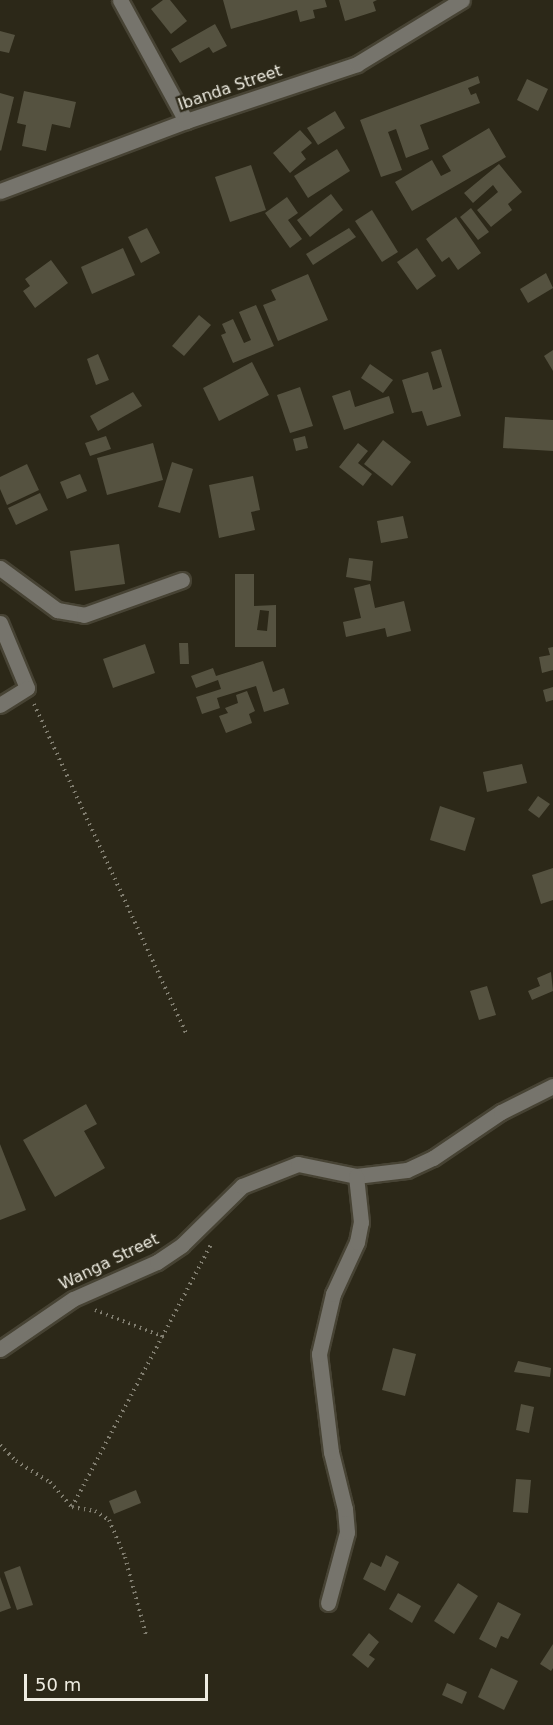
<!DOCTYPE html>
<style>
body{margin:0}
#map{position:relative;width:553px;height:1725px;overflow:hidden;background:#2c2818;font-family:"DejaVu Sans",sans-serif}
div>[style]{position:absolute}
.building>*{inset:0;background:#555240}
.path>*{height:4px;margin-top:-2px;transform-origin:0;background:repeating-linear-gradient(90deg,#807d6f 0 1.5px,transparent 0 6px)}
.roads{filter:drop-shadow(2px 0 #474334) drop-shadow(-2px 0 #474334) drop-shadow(0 2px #474334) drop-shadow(0 -2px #474334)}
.minor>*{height:15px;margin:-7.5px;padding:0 7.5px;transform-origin:7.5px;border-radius:7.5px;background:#76746c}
span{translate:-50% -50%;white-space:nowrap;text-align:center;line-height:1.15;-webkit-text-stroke:4.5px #2c2818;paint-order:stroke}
.street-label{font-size:16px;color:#eeece1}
.scale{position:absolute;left:24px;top:1674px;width:184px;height:27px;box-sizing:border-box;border:3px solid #eeece1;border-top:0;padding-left:8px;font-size:18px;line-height:21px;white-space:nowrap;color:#eeece1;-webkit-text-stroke:4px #2c2818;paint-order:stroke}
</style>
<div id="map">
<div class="building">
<div style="clip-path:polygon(163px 0,170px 0,187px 21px,171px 34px,151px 9px)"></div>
<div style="clip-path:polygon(223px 0,325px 0,327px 7px,313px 10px,315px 18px,300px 22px,297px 10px,231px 29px)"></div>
<div style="clip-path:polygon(339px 0,377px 0,373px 2px,376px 11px,345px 21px)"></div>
<div style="clip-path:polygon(215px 24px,227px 46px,213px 53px,209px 47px,180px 63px,171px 49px)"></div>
<div style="clip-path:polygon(0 31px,15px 35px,9px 53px,0 51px)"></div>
<div style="clip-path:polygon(478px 76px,480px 83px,468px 88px,471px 95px,476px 93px,480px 103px,420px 125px,429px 149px,406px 158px,396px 129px,388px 132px,402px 170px,381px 177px,360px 120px)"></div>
<div style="clip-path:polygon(527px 79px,548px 89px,538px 111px,517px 100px)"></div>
<div style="clip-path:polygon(24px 91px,76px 102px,70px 128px,52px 124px,46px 151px,22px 146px,26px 125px,17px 123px)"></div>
<div style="clip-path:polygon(0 93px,14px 97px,1px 151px,0 150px)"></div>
<div style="clip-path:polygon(335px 111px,345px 128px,318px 145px,307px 128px)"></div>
<div style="clip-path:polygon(489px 128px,506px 157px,412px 211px,395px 182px,432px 160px,441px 176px,451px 171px,442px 156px)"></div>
<div style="clip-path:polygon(300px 130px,312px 143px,301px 152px,306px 159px,290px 173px,273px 153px)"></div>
<div style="clip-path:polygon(337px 149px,350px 171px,308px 198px,294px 176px)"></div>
<div style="clip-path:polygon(499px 164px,522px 192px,508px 204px,512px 210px,491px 227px,477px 210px,498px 192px,493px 185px,473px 203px,464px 193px)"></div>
<div style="clip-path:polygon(251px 165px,266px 210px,230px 222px,215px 177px)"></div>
<div style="clip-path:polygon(331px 194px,343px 210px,310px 237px,297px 220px)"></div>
<div style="clip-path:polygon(287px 197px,298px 213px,288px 220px,302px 239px,290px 248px,265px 213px)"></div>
<div style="clip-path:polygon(471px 208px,489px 232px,478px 240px,460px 217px)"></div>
<div style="clip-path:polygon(372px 210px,398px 252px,382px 262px,355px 221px)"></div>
<div style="clip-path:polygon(456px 217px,481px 253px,458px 270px,449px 257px,442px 262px,426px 239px)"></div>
<div style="clip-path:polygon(147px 228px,160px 253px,141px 263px,128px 237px)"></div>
<div style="clip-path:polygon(349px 228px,356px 237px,313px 265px,306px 254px)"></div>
<div style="clip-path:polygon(123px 248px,135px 275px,92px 294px,81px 267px)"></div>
<div style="clip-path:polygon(417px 248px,436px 276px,417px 290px,397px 262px)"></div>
<div style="clip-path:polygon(51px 260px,68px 283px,35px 308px,23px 291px,30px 286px,25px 279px)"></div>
<div style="clip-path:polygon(546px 273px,553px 288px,528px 303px,520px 289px)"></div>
<div style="clip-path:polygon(308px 274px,328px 320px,278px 341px,263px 305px,276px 300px,271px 290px)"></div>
<div style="clip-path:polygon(256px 305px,274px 346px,233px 363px,221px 335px,226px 333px,222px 324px,233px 319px,244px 343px,251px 340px,239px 312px)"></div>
<div style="clip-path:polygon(199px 315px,211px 325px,184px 356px,172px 346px)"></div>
<div style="clip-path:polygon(441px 349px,461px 416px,427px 426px,422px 411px,412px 413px,402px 380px,428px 372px,433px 390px,442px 387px,431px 352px)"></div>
<div style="clip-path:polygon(553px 350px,553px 371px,544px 356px)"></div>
<div style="clip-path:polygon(98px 354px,109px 380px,96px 385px,87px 359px)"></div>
<div style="clip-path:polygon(252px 362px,269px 395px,219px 421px,203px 388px)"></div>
<div style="clip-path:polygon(370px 364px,393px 380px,383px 393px,361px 378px)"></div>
<div style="clip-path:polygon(300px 387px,313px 426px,290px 433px,277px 395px)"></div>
<div style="clip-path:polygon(350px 390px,355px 407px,389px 396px,394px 413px,344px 430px,332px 396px)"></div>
<div style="clip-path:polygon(133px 392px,142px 406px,98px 431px,90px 416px)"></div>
<div style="clip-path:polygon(505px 417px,553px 420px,553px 451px,503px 448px)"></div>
<div style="clip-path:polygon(106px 436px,111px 449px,90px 456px,85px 443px)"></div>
<div style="clip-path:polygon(305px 436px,308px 448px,296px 451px,293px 439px)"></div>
<div style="clip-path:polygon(383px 440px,411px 462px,392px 486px,364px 464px)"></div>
<div style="clip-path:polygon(153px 443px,163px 480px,107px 495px,97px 458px)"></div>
<div style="clip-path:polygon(358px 443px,368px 451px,358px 463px,372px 474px,363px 486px,339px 467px)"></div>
<div style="clip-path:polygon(172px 462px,193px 469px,180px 513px,158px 507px)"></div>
<div style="clip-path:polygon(27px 464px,39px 490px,7px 505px,0 489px,0 477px)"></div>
<div style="clip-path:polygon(80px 474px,87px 491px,67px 499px,60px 482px)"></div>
<div style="clip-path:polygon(253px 476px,260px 510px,251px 512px,255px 530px,219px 538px,209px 485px)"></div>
<div style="clip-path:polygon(40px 493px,48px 510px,16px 525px,8px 508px)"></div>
<div style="clip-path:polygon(403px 516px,408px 538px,381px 543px,377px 521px)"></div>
<div style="clip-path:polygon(119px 544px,125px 584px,75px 591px,70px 551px)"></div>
<div style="clip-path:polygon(349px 558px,373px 561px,371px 581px,346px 577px)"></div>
<div style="clip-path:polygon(evenodd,235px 574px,254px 574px,254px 606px,276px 605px,276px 647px,235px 647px,235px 574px,260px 610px,269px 611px,267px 631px,257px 630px,260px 610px)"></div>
<div style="clip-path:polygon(370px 584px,375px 608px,404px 601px,411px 631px,387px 637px,385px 628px,346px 637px,343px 622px,361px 618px,354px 588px)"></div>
<div style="clip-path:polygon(179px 643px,188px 643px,189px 664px,180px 664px)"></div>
<div style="clip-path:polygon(145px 644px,155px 673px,113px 688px,103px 659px)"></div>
<div style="clip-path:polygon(553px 647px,553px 670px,542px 673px,539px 657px,550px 655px,548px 648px)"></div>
<div style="clip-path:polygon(263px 661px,273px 692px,284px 688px,289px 704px,264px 712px,256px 686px,217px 698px,220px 708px,202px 714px,196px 697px,221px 689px,218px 680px,196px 688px,191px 676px,213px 668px,216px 676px)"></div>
<div style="clip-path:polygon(553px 687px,553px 700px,546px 702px,543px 690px)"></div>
<div style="clip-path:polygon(247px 691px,255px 711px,249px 714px,252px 723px,226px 733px,219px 716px,228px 713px,225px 708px,238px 703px,236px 695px)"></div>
<div style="clip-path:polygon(522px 764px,527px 783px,487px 792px,483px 772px)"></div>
<div style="clip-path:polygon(538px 796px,550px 804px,539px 818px,528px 810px)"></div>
<div style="clip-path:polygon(440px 806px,475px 818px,465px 851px,430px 840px)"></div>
<div style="clip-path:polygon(553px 868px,553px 900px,541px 904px,532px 875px)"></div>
<div style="clip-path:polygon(551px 972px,553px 991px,532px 1000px,528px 991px,540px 986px,537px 978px)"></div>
<div style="clip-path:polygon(487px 986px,496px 1015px,479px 1020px,470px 991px)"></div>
<div style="clip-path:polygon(86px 1104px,97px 1124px,84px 1131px,105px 1168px,55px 1197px,23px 1140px)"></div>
<div style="clip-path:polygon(0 1144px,26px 1210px,0 1220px)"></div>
<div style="clip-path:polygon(393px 1348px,416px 1354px,405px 1396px,382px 1390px)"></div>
<div style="clip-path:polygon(518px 1361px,551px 1368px,550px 1377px,514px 1372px)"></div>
<div style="clip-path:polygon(521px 1404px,534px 1407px,529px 1433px,516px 1430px)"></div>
<div style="clip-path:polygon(516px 1479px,531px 1480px,528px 1513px,513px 1512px)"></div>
<div style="clip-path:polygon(136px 1490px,141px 1503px,114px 1514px,109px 1501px)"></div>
<div style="clip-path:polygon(386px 1555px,399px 1562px,385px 1591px,363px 1579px,371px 1562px,381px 1567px)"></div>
<div style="clip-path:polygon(20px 1566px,33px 1605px,17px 1610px,4px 1572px)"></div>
<div style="clip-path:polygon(0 1577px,11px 1608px,0 1612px)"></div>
<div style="clip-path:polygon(458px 1583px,478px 1596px,454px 1634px,434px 1621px)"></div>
<div style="clip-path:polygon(398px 1593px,421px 1606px,412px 1623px,389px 1609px)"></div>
<div style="clip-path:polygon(498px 1602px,521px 1614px,508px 1639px,501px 1636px,496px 1648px,479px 1639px)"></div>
<div style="clip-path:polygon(369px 1633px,379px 1642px,369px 1655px,375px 1659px,368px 1668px,352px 1655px)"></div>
<div style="clip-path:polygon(553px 1644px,553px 1668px,551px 1671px,540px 1664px)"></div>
<div style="clip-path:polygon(491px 1668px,518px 1681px,504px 1710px,478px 1697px)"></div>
<div style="clip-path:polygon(447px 1683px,467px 1692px,462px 1704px,442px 1695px)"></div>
</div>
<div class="path">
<div style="left:34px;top:704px;width:362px;rotate:65.2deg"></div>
<div style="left:95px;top:1310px;width:74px;rotate:21.4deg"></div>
<div style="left:0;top:1445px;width:23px;rotate:45deg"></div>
<div style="left:16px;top:1461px;width:40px;rotate:32deg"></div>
<div style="left:50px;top:1482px;width:33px;rotate:49deg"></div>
<div style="left:72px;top:1507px;width:23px;rotate:10deg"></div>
<div style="left:95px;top:1511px;width:17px;rotate:33deg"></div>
<div style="left:109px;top:1520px;width:40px;rotate:66.6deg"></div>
<div style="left:125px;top:1557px;width:81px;rotate:74.9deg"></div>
<div style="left:72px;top:1507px;width:297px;rotate:-62.1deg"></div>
</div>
<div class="roads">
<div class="minor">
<div style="left:120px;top:0;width:138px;rotate:61.4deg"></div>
<div style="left:0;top:191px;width:199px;rotate:-20.6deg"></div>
<div style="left:186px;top:121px;width:180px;rotate:-18.4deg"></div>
<div style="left:357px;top:64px;width:123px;rotate:-31.4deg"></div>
<div style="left:0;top:568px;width:71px;rotate:36.4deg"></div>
<div style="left:57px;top:610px;width:27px;rotate:10deg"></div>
<div style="left:84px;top:615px;width:104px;rotate:-19.7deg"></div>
<div style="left:0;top:623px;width:70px;rotate:67.4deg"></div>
<div style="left:27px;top:688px;width:32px;rotate:148deg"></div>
<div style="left:0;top:1349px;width:88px;rotate:-34.4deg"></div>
<div style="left:73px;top:1299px;width:92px;rotate:-23.8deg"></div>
<div style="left:157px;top:1262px;width:30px;rotate:-34deg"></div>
<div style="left:182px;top:1245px;width:84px;rotate:-44.5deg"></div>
<div style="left:242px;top:1186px;width:60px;rotate:-21.4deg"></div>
<div style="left:298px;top:1164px;width:59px;rotate:11.7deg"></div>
<div style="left:356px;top:1176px;width:51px;rotate:-6.7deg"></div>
<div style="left:407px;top:1170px;width:29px;rotate:-25deg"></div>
<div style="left:433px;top:1158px;width:82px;rotate:-34.1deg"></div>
<div style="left:501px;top:1112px;width:58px;rotate:-26.6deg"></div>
<div style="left:328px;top:1603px;width:73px;rotate:-75deg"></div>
<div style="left:347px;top:1532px;width:23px;rotate:-95deg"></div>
<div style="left:345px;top:1509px;width:59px;rotate:-103.8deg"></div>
<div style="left:331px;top:1452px;width:99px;rotate:-97deg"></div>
<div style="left:319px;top:1354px;width:62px;rotate:-76.9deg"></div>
<div style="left:333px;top:1294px;width:57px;rotate:-65.2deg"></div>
<div style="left:357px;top:1242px;width:20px;rotate:-79deg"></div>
<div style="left:361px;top:1222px;width:46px;rotate:-96.2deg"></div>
</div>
</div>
<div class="street-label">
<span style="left:230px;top:88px;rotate:-19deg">Ibanda Street</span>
<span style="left:109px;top:1262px;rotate:-26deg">Wanga Street</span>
</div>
<div class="scale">50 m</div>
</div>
